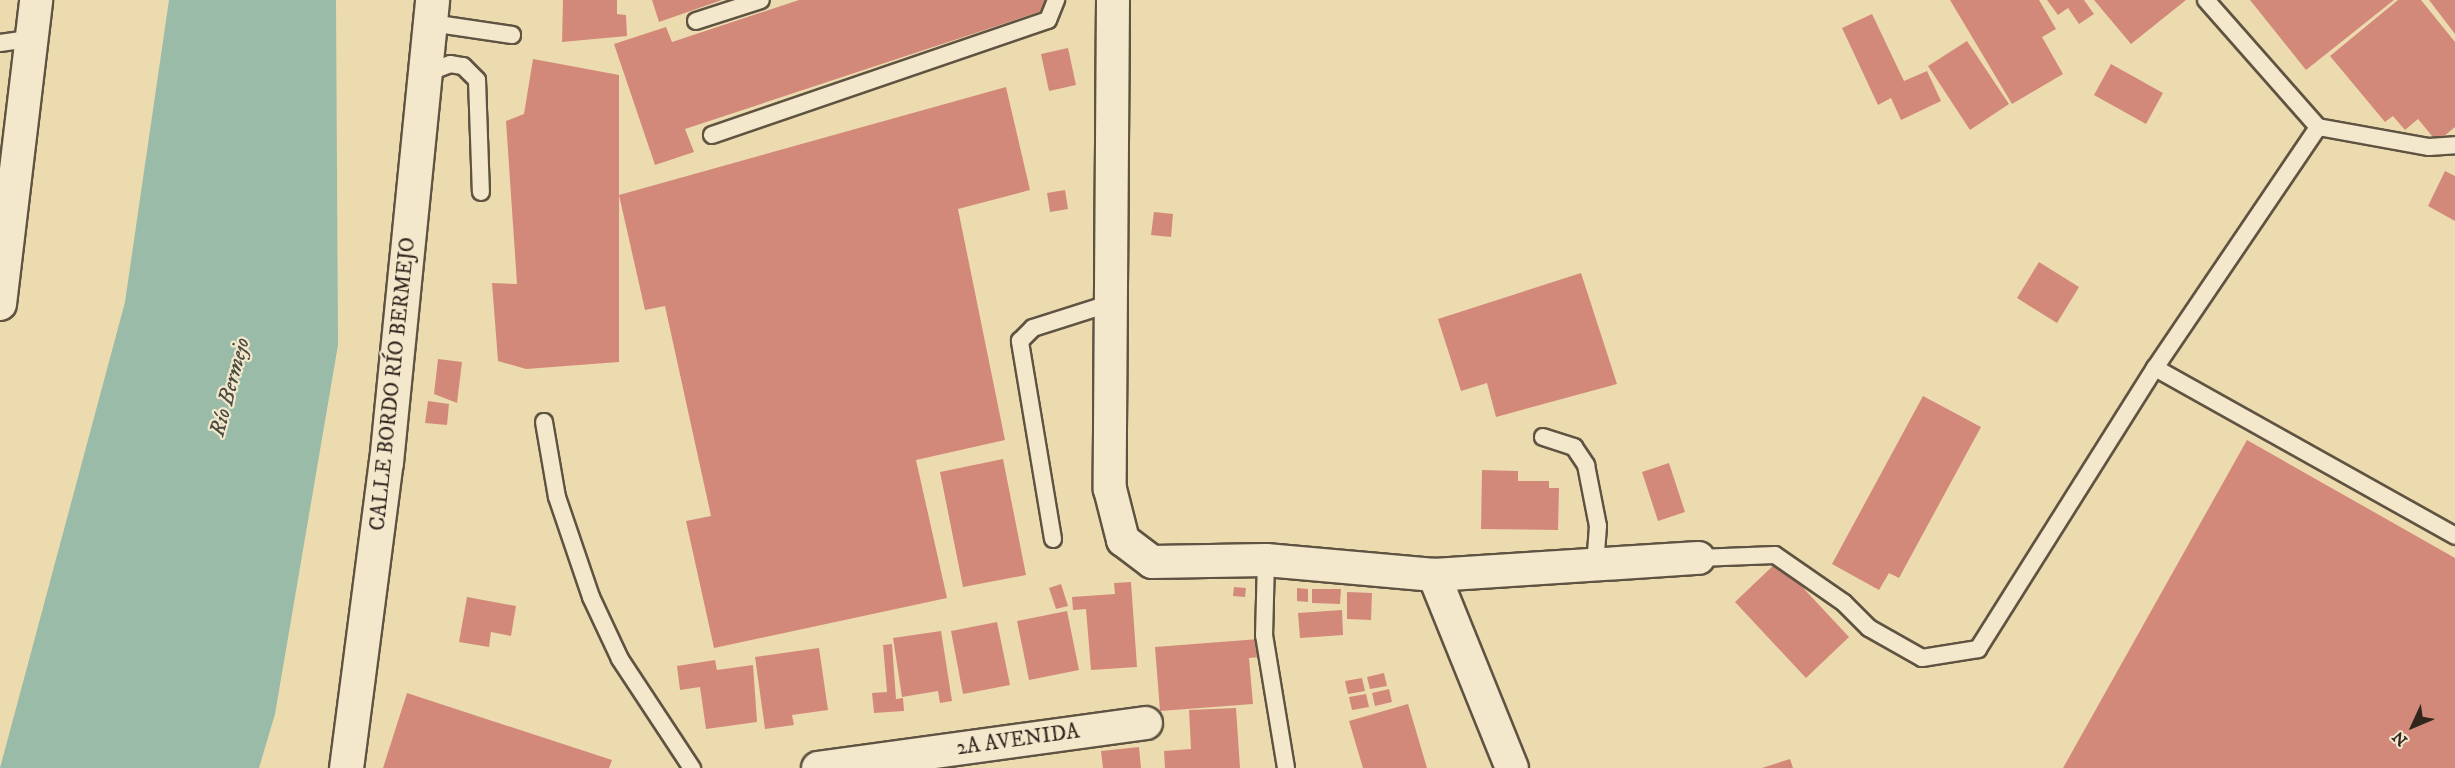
<!DOCTYPE html>
<meta charset="utf-8">
<style>
body{margin:0}
#map{position:relative;width:2455px;height:768px;overflow:hidden;background:#eddbb0;font-family:"IM FELL DW Pica",serif}
div>[style]{position:absolute}
.water>*{inset:0;background:#9abba8}
.building>*{inset:0;background:#d3897a}
.roads{filter:drop-shadow(2px 0 #5f5342) drop-shadow(-2px 0 #5f5342) drop-shadow(0 2px #5f5342) drop-shadow(0 -2px #5f5342)}
.service>*{height:16px;margin:-8px;padding:0 8px;transform-origin:8px;border-radius:8px;background:#f3e8cc}
.minor>*{height:32px;margin:-16px;padding:0 16px;transform-origin:16px;border-radius:16px;background:#f3e8cc}
.secondary>*{height:33px;margin:-16.5px;padding:0 16.5px;transform-origin:16.5px;border-radius:16.5px;background:#f3e8cc}
span{translate:-50% -50%;white-space:nowrap;text-align:center;line-height:1.15;-webkit-text-stroke:4.5px #f3e8cc;paint-order:stroke}
.street-label{font-size:21px;color:#30261e}
.water-label{font-size:22px;color:#4a4b40;font-style:italic}
.north{position:absolute;left:2383px;top:696px;width:60px;height:60px;-webkit-text-stroke:4px #f3e8cc;paint-order:stroke;rotate:226deg;font-size:16px;font-weight:700;line-height:24px;text-align:center;color:#30261e}
.north::after{content:'';display:block;margin:auto;width:21px;height:27px;background:#30261e;clip-path:polygon(50% 0,100% 100%,50% 72%,0 100%)}
</style>
<div id="map">
<div class="water">
<div style="clip-path:polygon(169px 0,336px 0,338px 345px,275px 714px,259px 768px,0 768px,125px 302px)"></div>
</div>
<div class="building">
<div style="clip-path:polygon(563px 0,617px 0,617px 14px,626px 15px,627px 36px,562px 42px)"></div>
<div style="clip-path:polygon(652px 0,722px 0,659px 22px)"></div>
<div style="clip-path:polygon(799px 0,1052px 0,1054px 7px,685px 129px,694px 152px,655px 165px,614px 44px,666px 27px,672px 42px)"></div>
<div style="clip-path:polygon(1950px 0,2039px 0,2056px 29px,2042px 37px,2063px 74px,2012px 104px)"></div>
<div style="clip-path:polygon(2047px 0,2084px 0,2094px 14px,2079px 24px,2068px 8px,2058px 15px)"></div>
<div style="clip-path:polygon(2094px 0,2186px 0,2131px 44px)"></div>
<div style="clip-path:polygon(2250px 0,2394px 0,2306px 70px)"></div>
<div style="clip-path:polygon(2398px 0,2421px 0,2455px 42px,2455px 127px,2437px 142px,2418px 119px,2405px 130px,2393px 116px,2385px 122px,2330px 56px)"></div>
<div style="clip-path:polygon(2429px 0,2455px 0,2455px 34px)"></div>
<div style="clip-path:polygon(1872px 14px,1904px 81px,1927px 71px,1941px 101px,1901px 120px,1891px 98px,1878px 105px,1842px 28px)"></div>
<div style="clip-path:polygon(1967px 41px,2009px 104px,1970px 130px,1928px 66px)"></div>
<div style="clip-path:polygon(1068px 48px,1076px 85px,1049px 91px,1041px 54px)"></div>
<div style="clip-path:polygon(533px 59px,619px 75px,619px 362px,526px 369px,498px 361px,492px 283px,517px 284px,506px 121px,524px 114px)"></div>
<div style="clip-path:polygon(2111px 64px,2163px 93px,2146px 124px,2094px 95px)"></div>
<div style="clip-path:polygon(1006px 87px,1030px 190px,958px 209px,1005px 440px,916px 460px,947px 598px,714px 648px,686px 521px,711px 516px,665px 306px,645px 310px,619px 195px)"></div>
<div style="clip-path:polygon(2445px 171px,2455px 176px,2455px 221px,2428px 206px)"></div>
<div style="clip-path:polygon(1065px 190px,1068px 209px,1050px 212px,1047px 193px)"></div>
<div style="clip-path:polygon(1154px 212px,1173px 214px,1171px 237px,1151px 235px)"></div>
<div style="clip-path:polygon(2039px 262px,2079px 287px,2057px 323px,2017px 298px)"></div>
<div style="clip-path:polygon(1581px 273px,1617px 384px,1496px 417px,1487px 383px,1461px 391px,1438px 319px)"></div>
<div style="clip-path:polygon(438px 359px,462px 362px,457px 403px,434px 394px)"></div>
<div style="clip-path:polygon(1923px 396px,1981px 427px,1899px 578px,1889px 573px,1879px 590px,1832px 564px)"></div>
<div style="clip-path:polygon(428px 401px,449px 404px,447px 425px,425px 423px)"></div>
<div style="clip-path:polygon(2247px 440px,2455px 558px,2455px 768px,2063px 768px)"></div>
<div style="clip-path:polygon(1003px 459px,1026px 575px,963px 587px,940px 472px)"></div>
<div style="clip-path:polygon(1669px 463px,1685px 512px,1658px 521px,1642px 472px)"></div>
<div style="clip-path:polygon(1482px 470px,1518px 471px,1518px 481px,1549px 481px,1549px 488px,1559px 488px,1558px 530px,1481px 529px)"></div>
<div style="clip-path:polygon(1778px 561px,1849px 637px,1806px 678px,1735px 602px)"></div>
<div style="clip-path:polygon(1131px 582px,1137px 667px,1091px 670px,1086px 609px,1073px 610px,1072px 597px,1115px 594px,1114px 583px)"></div>
<div style="clip-path:polygon(1061px 584px,1068px 606px,1056px 609px,1049px 588px)"></div>
<div style="clip-path:polygon(1234px 587px,1246px 588px,1245px 597px,1233px 596px)"></div>
<div style="clip-path:polygon(1297px 588px,1308px 589px,1308px 602px,1297px 601px)"></div>
<div style="clip-path:polygon(1312px 589px,1341px 589px,1340px 604px,1312px 603px)"></div>
<div style="clip-path:polygon(1347px 592px,1372px 593px,1371px 620px,1347px 619px)"></div>
<div style="clip-path:polygon(467px 597px,516px 606px,511px 636px,491px 632px,489px 647px,459px 642px)"></div>
<div style="clip-path:polygon(1342px 610px,1343px 635px,1300px 638px,1298px 613px)"></div>
<div style="clip-path:polygon(1067px 611px,1079px 670px,1029px 680px,1017px 621px)"></div>
<div style="clip-path:polygon(997px 622px,1010px 685px,963px 694px,951px 631px)"></div>
<div style="clip-path:polygon(941px 631px,952px 701px,940px 703px,938px 691px,902px 697px,893px 638px)"></div>
<div style="clip-path:polygon(1259px 639px,1260px 657px,1249px 658px,1253px 704px,1160px 711px,1155px 647px)"></div>
<div style="clip-path:polygon(892px 644px,896px 699px,903px 698px,904px 711px,874px 713px,872px 693px,887px 692px,883px 645px)"></div>
<div style="clip-path:polygon(819px 648px,828px 710px,792px 715px,794px 725px,765px 729px,755px 657px)"></div>
<div style="clip-path:polygon(715px 660px,717px 670px,753px 665px,757px 722px,706px 729px,700px 687px,680px 690px,677px 666px)"></div>
<div style="clip-path:polygon(1384px 673px,1387px 686px,1370px 689px,1367px 677px)"></div>
<div style="clip-path:polygon(1362px 678px,1365px 691px,1348px 694px,1345px 681px)"></div>
<div style="clip-path:polygon(1389px 689px,1392px 702px,1375px 706px,1372px 693px)"></div>
<div style="clip-path:polygon(407px 693px,612px 760px,609px 768px,383px 768px)"></div>
<div style="clip-path:polygon(1366px 694px,1369px 707px,1352px 710px,1349px 697px)"></div>
<div style="clip-path:polygon(1408px 704px,1427px 768px,1363px 768px,1349px 721px)"></div>
<div style="clip-path:polygon(1236px 708px,1240px 768px,1165px 768px,1164px 751px,1191px 749px,1189px 710px)"></div>
<div style="clip-path:polygon(1139px 747px,1141px 768px,1103px 768px,1101px 751px)"></div>
<div style="clip-path:polygon(1790px 759px,1793px 768px,1762px 768px)"></div>
</div>
<div class="roads">
<div class="service">
<div style="left:2206px;top:0;width:169px;rotate:48.6deg"></div>
<div style="left:2318px;top:127px;width:113px;rotate:10.2deg"></div>
<div style="left:2429px;top:147px;width:26px;rotate:-4deg"></div>
<div style="left:696px;top:21px;width:68px;rotate:-17.9deg"></div>
<div style="left:431px;top:23px;width:82px;rotate:8.4deg"></div>
<div style="left:0;top:43px;width:34px;rotate:-8deg"></div>
<div style="left:427px;top:73px;width:25px;rotate:-21deg"></div>
<div style="left:450px;top:64px;width:13px;rotate:9deg"></div>
<div style="left:463px;top:66px;width:20px;rotate:45deg"></div>
<div style="left:477px;top:80px;width:112px;rotate:88deg"></div>
<div style="left:712px;top:135px;width:355px;rotate:-18.9deg"></div>
<div style="left:1048px;top:20px;width:22px;rotate:-68deg"></div>
<div style="left:2155px;top:368px;width:344px;rotate:29.2deg"></div>
<div style="left:544px;top:422px;width:76px;rotate:80.2deg"></div>
<div style="left:557px;top:497px;width:106px;rotate:71.2deg"></div>
<div style="left:591px;top:597px;width:68px;rotate:64.9deg"></div>
<div style="left:620px;top:659px;width:131px;rotate:56.6deg"></div>
<div style="left:1543px;top:437px;width:33px;rotate:18deg"></div>
<div style="left:1574px;top:447px;width:22px;rotate:56deg"></div>
<div style="left:1586px;top:465px;width:62px;rotate:78.9deg"></div>
<div style="left:1598px;top:526px;width:40px;rotate:94.3deg"></div>
<div style="left:1053px;top:539px;width:201px;rotate:-99.5deg"></div>
<div style="left:1020px;top:341px;width:18px;rotate:-45deg"></div>
<div style="left:1033px;top:328px;width:83px;rotate:-17.6deg"></div>
<div style="left:1698px;top:558px;width:77px;rotate:-2.2deg"></div>
<div style="left:1775px;top:555px;width:84px;rotate:34.8deg"></div>
<div style="left:1844px;top:603px;width:35px;rotate:45deg"></div>
<div style="left:1869px;top:628px;width:61px;rotate:29.5deg"></div>
<div style="left:1922px;top:658px;width:57px;rotate:-9.1deg"></div>
<div style="left:1978px;top:649px;width:332px;rotate:-57.8deg"></div>
<div style="left:2155px;top:368px;width:291px;rotate:-55.9deg"></div>
<div style="left:1266px;top:560px;width:75px;rotate:91.5deg"></div>
<div style="left:1264px;top:635px;width:135px;rotate:80.6deg"></div>
</div>
<div class="minor">
<div style="left:1113px;top:0;width:489px;rotate:90.4deg"></div>
<div style="left:1110px;top:489px;width:53px;rotate:75.7deg"></div>
<div style="left:1123px;top:540px;width:36px;rotate:37deg"></div>
<div style="left:1152px;top:562px;width:114px;rotate:-1deg"></div>
<div style="left:1266px;top:560px;width:169px;rotate:5.1deg"></div>
<div style="left:1434px;top:575px;width:265px;rotate:-3.7deg"></div>
<div style="left:0;top:304px;width:306px;rotate:-83.2deg"></div>
<div style="left:1434px;top:575px;width:208px;rotate:68deg"></div>
<div style="left:818px;top:768px;width:331px;rotate:-7.8deg"></div>
</div>
<div class="secondary">
<div style="left:346px;top:768px;width:309px;rotate:-82.6deg"></div>
<div style="left:386px;top:462px;width:464px;rotate:-84.3deg"></div>
</div>
</div>
<div class="street-label">
<span style="left:393px;top:384px;rotate:-84deg">CALLE BORDO RÍO BERMEJO</span>
<span style="left:1018px;top:740px;rotate:-8deg">2A AVENIDA</span>
</div>
<div class="water-label">
<span style="left:230px;top:387px;rotate:-75deg">Río Bermejo</span>
</div>
<div class="north">N</div>
</div>
